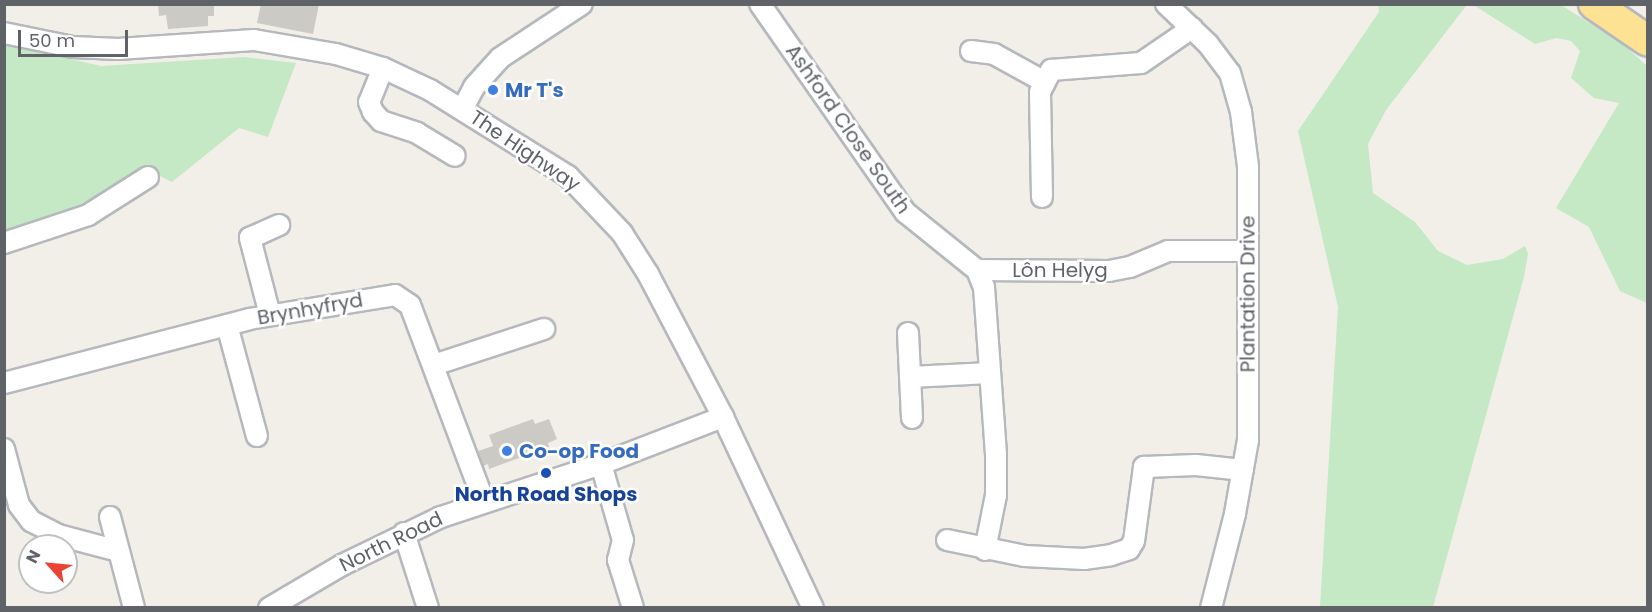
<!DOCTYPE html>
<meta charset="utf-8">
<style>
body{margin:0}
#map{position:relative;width:1652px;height:612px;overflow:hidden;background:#f1efe8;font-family:Poppins,sans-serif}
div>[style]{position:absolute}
.green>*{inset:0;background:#c5e8c5}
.building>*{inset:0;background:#cccac5}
.roads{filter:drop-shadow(2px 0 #b5b8bc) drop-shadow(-2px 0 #b5b8bc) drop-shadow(0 2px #b5b8bc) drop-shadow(0 -2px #b5b8bc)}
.minor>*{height:20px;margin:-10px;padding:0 10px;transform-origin:10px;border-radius:10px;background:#fff}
.highway>*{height:30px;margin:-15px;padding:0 15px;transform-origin:15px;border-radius:15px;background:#fde293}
.dots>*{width:16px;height:16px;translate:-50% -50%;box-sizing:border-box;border:3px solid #fff;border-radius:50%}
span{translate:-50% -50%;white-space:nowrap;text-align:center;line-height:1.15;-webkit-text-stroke:5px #fff;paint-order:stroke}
.shop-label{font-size:20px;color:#366cbe;font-weight:700}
.left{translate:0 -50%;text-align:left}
.street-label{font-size:20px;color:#5f6368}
.transit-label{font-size:20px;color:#164399;font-weight:700}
.frame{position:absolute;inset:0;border:6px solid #5f6368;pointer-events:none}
.north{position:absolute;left:18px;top:534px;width:60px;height:60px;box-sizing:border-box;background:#fff;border:2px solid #bfc1c3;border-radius:50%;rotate:297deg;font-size:16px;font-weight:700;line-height:24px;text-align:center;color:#5f6368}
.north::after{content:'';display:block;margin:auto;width:21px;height:27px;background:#ea4335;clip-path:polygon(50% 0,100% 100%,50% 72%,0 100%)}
.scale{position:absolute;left:18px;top:30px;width:110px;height:27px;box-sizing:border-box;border:3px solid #5f6368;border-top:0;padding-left:8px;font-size:18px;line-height:21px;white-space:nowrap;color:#5f6368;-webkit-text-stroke:4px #fff;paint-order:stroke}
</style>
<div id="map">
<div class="green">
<div style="clip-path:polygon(1378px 5px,1561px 5px,1623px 44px,1647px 66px,1647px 303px,1620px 291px,1589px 227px,1556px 208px,1619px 103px,1594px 98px,1571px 78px,1580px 51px,1571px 41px,1556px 38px,1535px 44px,1475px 6px,1466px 6px,1386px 110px,1368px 144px,1373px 193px,1415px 222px,1438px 251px,1467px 265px,1503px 259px,1525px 246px,1528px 254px,1524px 277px,1433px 607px,1320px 607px,1338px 307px,1298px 131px,1379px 12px)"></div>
<div style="clip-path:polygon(5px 44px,101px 66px,244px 57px,296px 63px,268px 137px,239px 128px,172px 182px,144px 168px,41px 227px,5px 234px)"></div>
</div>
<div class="building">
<div style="clip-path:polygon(158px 4px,214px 4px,214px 16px,208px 16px,208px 26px,168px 29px,166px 15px,159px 16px)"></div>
<div style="clip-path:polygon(261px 4px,319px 4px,313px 34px,257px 23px)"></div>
<div style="clip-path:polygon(533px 419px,535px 424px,549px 419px,557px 439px,548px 443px,549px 447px,489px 469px,488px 464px,483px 466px,478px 451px,493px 446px,489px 435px)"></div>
</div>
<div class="roads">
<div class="minor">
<div style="left:760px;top:4px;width:254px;rotate:55.1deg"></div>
<div style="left:905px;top:212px;width:92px;rotate:38.9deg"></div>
<div style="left:977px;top:270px;width:18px;rotate:68deg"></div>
<div style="left:984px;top:287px;width:169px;rotate:85.9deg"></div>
<div style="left:996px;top:456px;width:39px;rotate:90deg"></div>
<div style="left:996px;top:495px;width:56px;rotate:101.3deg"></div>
<div style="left:1166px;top:4px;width:58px;rotate:43.6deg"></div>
<div style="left:1208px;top:44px;width:36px;rotate:53deg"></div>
<div style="left:1230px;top:73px;width:41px;rotate:74.2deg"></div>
<div style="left:1241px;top:112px;width:55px;rotate:82.7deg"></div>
<div style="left:1248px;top:167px;width:273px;rotate:90deg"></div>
<div style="left:1248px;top:440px;width:75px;rotate:100deg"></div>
<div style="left:1235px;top:514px;width:97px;rotate:104.3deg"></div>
<div style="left:4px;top:33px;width:70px;rotate:11.5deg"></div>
<div style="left:73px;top:47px;width:45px;rotate:2.5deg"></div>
<div style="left:118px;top:49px;width:136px;rotate:-3.8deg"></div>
<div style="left:254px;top:40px;width:83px;rotate:9.7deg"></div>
<div style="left:336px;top:54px;width:49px;rotate:16.6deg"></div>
<div style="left:383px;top:68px;width:52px;rotate:25.1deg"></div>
<div style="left:430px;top:90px;width:163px;rotate:31.9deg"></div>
<div style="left:568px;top:176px;width:79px;rotate:46.5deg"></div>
<div style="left:622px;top:233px;width:49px;rotate:57.6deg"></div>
<div style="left:648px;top:274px;width:161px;rotate:62.3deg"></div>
<div style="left:723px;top:417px;width:211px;rotate:64.8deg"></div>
<div style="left:971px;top:51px;width:23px;rotate:7deg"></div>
<div style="left:994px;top:54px;width:58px;rotate:28.8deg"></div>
<div style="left:383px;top:68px;width:37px;rotate:112deg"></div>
<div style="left:369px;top:102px;width:11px;rotate:68deg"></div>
<div style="left:373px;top:112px;width:12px;rotate:48deg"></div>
<div style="left:381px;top:121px;width:38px;rotate:18deg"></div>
<div style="left:417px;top:133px;width:44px;rotate:31.2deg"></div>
<div style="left:463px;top:108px;width:24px;rotate:-62deg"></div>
<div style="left:474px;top:87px;width:39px;rotate:-48deg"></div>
<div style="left:500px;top:58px;width:98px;rotate:-33.4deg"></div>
<div style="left:1042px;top:197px;width:105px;rotate:-91.1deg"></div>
<div style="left:1040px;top:92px;width:25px;rotate:-63deg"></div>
<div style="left:1051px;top:70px;width:90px;rotate:-4.4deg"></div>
<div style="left:1141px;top:63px;width:62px;rotate:-34.5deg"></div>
<div style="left:4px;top:243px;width:89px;rotate:-18.4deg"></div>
<div style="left:88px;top:215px;width:71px;rotate:-32.3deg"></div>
<div style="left:977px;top:270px;width:132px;rotate:0.4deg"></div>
<div style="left:1109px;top:271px;width:21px;rotate:-11deg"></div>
<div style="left:1130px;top:267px;width:41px;rotate:-22.8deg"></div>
<div style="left:1168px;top:251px;width:79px"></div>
<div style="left:270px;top:315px;width:80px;rotate:-104.6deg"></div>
<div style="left:250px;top:238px;width:32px;rotate:-24deg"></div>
<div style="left:227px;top:325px;width:115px;rotate:74.9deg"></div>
<div style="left:908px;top:333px;width:85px;rotate:87.3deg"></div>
<div style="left:434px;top:365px;width:116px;rotate:-18.1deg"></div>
<div style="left:910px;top:377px;width:80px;rotate:-2.9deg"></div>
<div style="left:4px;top:383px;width:253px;rotate:-14.6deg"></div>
<div style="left:249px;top:319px;width:148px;rotate:-9.3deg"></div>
<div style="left:395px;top:295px;width:18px;rotate:34deg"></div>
<div style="left:410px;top:305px;width:210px;rotate:69.4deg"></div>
<div style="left:4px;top:449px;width:58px;rotate:75deg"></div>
<div style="left:19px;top:505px;width:20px;rotate:53deg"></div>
<div style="left:31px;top:521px;width:30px;rotate:27deg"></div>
<div style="left:58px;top:535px;width:62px;rotate:14.9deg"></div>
<div style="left:601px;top:464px;width:79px;rotate:73.9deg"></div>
<div style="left:623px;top:540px;width:21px;rotate:104deg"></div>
<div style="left:618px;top:560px;width:50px;rotate:72.6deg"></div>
<div style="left:110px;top:517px;width:94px;rotate:75.2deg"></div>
<div style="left:404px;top:533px;width:79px;rotate:72.3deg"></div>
<div style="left:947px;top:540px;width:80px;rotate:11.6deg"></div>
<div style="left:1025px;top:556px;width:59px;rotate:2.9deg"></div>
<div style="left:1084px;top:559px;width:27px;rotate:-8deg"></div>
<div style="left:1111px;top:555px;width:19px;rotate:-18deg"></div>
<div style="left:1129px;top:549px;width:9px;rotate:-58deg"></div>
<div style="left:1134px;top:541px;width:75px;rotate:-82.3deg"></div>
<div style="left:1144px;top:467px;width:52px;rotate:-2.2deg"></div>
<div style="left:1196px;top:465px;width:47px;rotate:6.1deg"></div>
<div style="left:269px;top:608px;width:85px;rotate:-30.5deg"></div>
<div style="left:342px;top:565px;width:110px;rotate:-25.9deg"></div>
<div style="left:441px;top:517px;width:169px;rotate:-18.3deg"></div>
<div style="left:601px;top:464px;width:131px;rotate:-21.1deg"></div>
</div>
<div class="highway">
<div style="left:1594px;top:4px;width:65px;rotate:34.4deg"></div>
</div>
</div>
<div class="dots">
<div style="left:493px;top:90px;background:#3f7fe0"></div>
<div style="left:507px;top:451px;background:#3f7fe0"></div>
<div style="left:546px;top:473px;background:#1a4fb4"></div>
</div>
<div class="shop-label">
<span class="left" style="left:505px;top:90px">Mr T's</span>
<span class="left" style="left:519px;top:451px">Co-op Food</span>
</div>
<div class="street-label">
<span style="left:848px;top:129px;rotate:55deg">Ashford Close South</span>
<span style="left:525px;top:151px;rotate:34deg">The Highway</span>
<span style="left:1060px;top:270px">Lôn Helyg</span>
<span style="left:1248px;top:294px;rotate:-90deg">Plantation Drive</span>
<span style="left:310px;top:309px;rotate:-10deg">Brynhyfryd</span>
<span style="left:391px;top:542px;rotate:-26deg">North Road</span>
</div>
<div class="transit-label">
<span style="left:546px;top:494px">North Road Shops</span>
</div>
<div class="frame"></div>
<div class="north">N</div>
<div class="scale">50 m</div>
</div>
